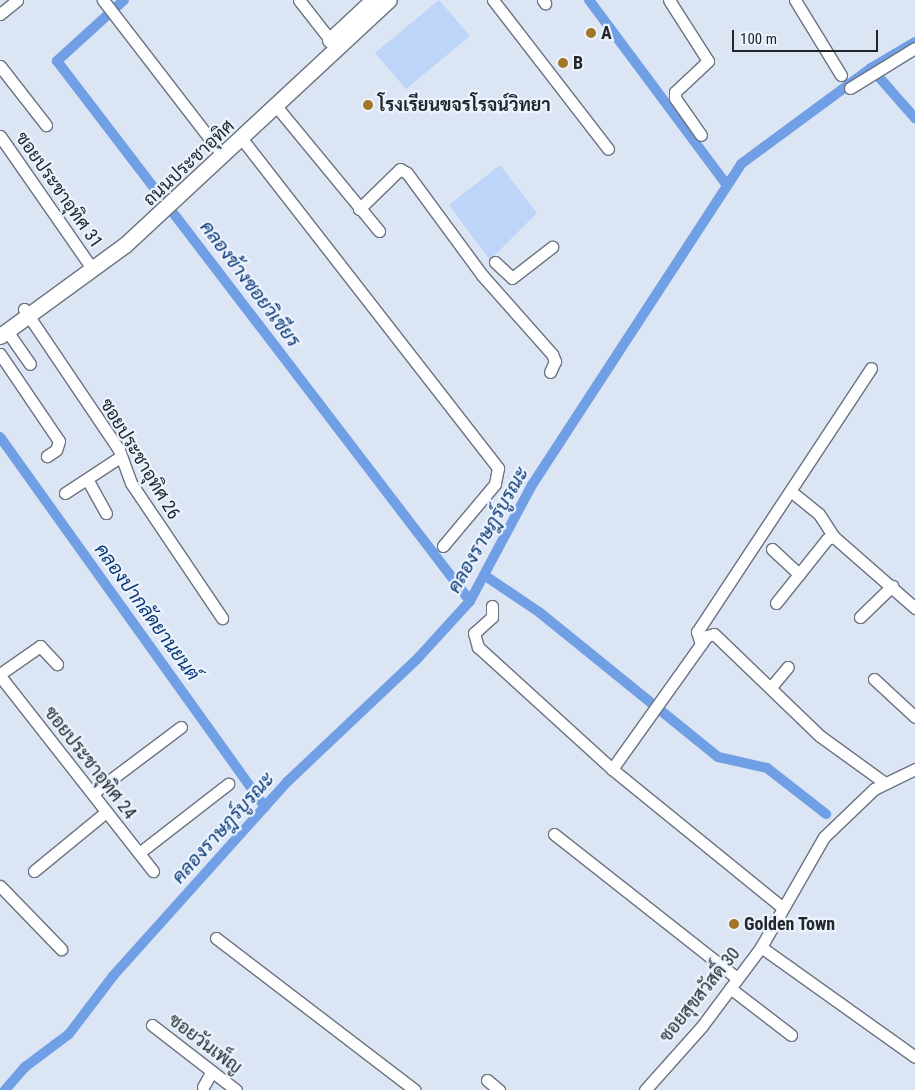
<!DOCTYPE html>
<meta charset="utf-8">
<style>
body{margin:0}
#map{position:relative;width:915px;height:1090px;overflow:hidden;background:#dce5f4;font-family:"Roboto Condensed",Sarabun,sans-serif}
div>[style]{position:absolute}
.green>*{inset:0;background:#bcd5f9}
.canal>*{height:10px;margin:-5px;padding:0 5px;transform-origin:5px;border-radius:5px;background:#709fe5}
.roads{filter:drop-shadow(1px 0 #6b7380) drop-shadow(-1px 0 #6b7380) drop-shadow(0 1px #6b7380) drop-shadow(0 -1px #6b7380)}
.street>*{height:11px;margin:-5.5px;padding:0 5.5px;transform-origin:5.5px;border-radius:5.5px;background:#fff}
.secondary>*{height:15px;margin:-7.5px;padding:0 7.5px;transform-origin:7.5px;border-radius:7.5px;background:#fff}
.dots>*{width:14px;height:14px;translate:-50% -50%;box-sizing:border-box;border:2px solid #ebf3fe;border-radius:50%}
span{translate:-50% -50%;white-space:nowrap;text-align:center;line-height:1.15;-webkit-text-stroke:4.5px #ebf3fe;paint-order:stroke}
.poi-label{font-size:18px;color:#23272c;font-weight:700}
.left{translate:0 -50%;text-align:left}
.street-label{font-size:18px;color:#23272c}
.water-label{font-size:19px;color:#093774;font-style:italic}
.scale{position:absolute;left:732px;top:30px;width:146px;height:22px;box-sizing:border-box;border:2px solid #23272c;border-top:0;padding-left:6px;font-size:15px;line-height:18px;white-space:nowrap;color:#23272c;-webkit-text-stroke:4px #ebf3fe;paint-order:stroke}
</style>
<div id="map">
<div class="green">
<div style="clip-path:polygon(439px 0,470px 36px,406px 89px,375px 53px)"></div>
<div style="clip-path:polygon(500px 165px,537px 213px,490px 260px,449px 205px)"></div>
</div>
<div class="canal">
<div style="left:124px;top:0;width:91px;rotate:137.7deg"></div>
<div style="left:57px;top:61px;width:680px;rotate:52.59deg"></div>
<div style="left:589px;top:0;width:231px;rotate:53.3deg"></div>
<div style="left:871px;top:68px;width:67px;rotate:48.7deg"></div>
<div style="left:0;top:437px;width:455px;rotate:54.4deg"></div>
<div style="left:484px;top:575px;width:66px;rotate:33.9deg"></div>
<div style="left:539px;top:612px;width:230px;rotate:39deg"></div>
<div style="left:718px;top:757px;width:50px;rotate:12.7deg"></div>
<div style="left:767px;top:768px;width:75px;rotate:37.9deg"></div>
<div style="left:5px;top:1090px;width:30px;rotate:-49deg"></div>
<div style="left:25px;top:1067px;width:55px;rotate:-36.9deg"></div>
<div style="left:69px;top:1034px;width:73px;rotate:-52.8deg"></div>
<div style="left:113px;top:976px;width:261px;rotate:-48.1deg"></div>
<div style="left:287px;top:782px;width:180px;rotate:-43.4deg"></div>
<div style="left:418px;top:658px;width:77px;rotate:-47.6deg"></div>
<div style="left:470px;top:601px;width:132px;rotate:-61.9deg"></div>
<div style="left:532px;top:485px;width:383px;rotate:-56.9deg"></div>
<div style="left:741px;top:164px;width:162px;rotate:-36.4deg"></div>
<div style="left:871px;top:68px;width:51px;rotate:-30.6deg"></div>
</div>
<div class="roads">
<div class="street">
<div style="left:103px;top:0;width:197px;rotate:52.4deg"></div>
<div style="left:299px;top:0;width:58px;rotate:52deg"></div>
<div style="left:493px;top:0;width:188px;rotate:52.3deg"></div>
<div style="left:543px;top:0;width:4px;rotate:56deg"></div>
<div style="left:669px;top:0;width:72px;rotate:57.4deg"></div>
<div style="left:708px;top:61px;width:45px;rotate:136.8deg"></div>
<div style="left:675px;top:92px;width:6px;rotate:90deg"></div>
<div style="left:675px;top:98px;width:45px;rotate:54.9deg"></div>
<div style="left:795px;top:0;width:88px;rotate:58.5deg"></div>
<div style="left:0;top:14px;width:22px;rotate:-39deg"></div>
<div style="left:0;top:66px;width:75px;rotate:52.1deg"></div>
<div style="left:850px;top:88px;width:76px;rotate:-31.6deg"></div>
<div style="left:276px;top:106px;width:162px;rotate:50.5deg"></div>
<div style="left:0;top:136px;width:156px;rotate:55.2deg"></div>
<div style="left:242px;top:139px;width:417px;rotate:52.1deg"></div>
<div style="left:498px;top:468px;width:16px;rotate:101deg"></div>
<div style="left:495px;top:484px;width:81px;rotate:130deg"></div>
<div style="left:359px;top:209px;width:57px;rotate:-44.3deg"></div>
<div style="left:400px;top:169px;width:8px;rotate:30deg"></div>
<div style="left:407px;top:173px;width:127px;rotate:53.7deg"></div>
<div style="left:482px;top:275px;width:106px;rotate:48.5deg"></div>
<div style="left:552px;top:354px;width:8px;rotate:67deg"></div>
<div style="left:555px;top:361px;width:12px;rotate:114deg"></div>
<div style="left:495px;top:262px;width:23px;rotate:43deg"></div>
<div style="left:512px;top:278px;width:51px;rotate:-37.8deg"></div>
<div style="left:24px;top:309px;width:170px;rotate:56deg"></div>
<div style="left:119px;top:450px;width:35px;rotate:70deg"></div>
<div style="left:131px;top:483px;width:163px;rotate:56deg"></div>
<div style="left:7px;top:331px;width:40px;rotate:55.1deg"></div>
<div style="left:0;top:354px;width:105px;rotate:55.9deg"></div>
<div style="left:59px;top:441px;width:9px;rotate:108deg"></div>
<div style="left:56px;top:450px;width:11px;rotate:146deg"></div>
<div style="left:87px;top:479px;width:39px;rotate:61deg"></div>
<div style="left:65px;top:493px;width:66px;rotate:-33.2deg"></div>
<div style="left:793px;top:493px;width:33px;rotate:39deg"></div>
<div style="left:819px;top:514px;width:27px;rotate:57deg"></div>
<div style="left:772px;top:549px;width:37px;rotate:43deg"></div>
<div style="left:776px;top:603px;width:82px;rotate:-51.4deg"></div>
<div style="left:827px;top:539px;width:7px;rotate:-16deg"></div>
<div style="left:834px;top:537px;width:108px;rotate:41.2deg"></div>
<div style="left:492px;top:606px;width:11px;rotate:90deg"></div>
<div style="left:492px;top:617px;width:24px;rotate:138deg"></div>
<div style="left:474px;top:633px;width:15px;rotate:74deg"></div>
<div style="left:478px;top:647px;width:181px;rotate:42.3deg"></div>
<div style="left:612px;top:769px;width:220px;rotate:39.1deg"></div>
<div style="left:860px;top:617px;width:45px;rotate:-44.1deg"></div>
<div style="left:701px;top:644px;width:13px;rotate:-108deg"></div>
<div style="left:697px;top:632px;width:316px;rotate:-56.6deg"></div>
<div style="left:0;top:674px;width:49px;rotate:-35deg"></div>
<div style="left:40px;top:646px;width:25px;rotate:47deg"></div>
<div style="left:0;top:676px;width:248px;rotate:51.9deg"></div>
<div style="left:874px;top:679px;width:56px;rotate:42.8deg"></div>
<div style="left:771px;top:687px;width:26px;rotate:-50deg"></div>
<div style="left:612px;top:769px;width:163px;rotate:-54.5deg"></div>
<div style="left:707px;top:636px;width:7px;rotate:-16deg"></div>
<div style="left:714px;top:634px;width:147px;rotate:43.9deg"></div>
<div style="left:820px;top:736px;width:80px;rotate:35.9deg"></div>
<div style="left:93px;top:793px;width:110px;rotate:-36.9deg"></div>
<div style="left:554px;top:834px;width:233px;rotate:38.2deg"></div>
<div style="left:139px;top:853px;width:113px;rotate:-37.8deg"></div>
<div style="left:34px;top:871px;width:93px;rotate:-39.3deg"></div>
<div style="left:0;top:886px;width:88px;rotate:45.9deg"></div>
<div style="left:216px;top:938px;width:250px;rotate:37.4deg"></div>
<div style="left:761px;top:947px;width:189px;rotate:35.5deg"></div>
<div style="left:730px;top:988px;width:77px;rotate:37.6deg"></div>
<div style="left:152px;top:1025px;width:106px;rotate:37.7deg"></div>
<div style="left:487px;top:1080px;width:16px;rotate:40deg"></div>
<div style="left:203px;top:1087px;width:18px;rotate:-61deg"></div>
<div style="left:645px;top:1090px;width:86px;rotate:-48.3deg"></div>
<div style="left:702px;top:1026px;width:99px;rotate:-53.2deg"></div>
<div style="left:761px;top:947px;width:127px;rotate:-60.2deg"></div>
<div style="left:824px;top:837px;width:69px;rotate:-43.8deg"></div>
<div style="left:874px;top:789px;width:46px;rotate:-26deg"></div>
</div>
<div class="secondary">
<div style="left:330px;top:40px;width:59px;rotate:-42.9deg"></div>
<div style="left:0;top:336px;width:155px;rotate:-36.1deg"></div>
<div style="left:125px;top:245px;width:360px;rotate:-42.9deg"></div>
</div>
</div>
<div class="dots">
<div style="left:591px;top:33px;background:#a27627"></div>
<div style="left:563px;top:63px;background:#a27627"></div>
<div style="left:368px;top:105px;background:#a27627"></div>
<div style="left:734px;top:924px;background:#a27627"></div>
</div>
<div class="poi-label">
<span class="left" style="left:601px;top:33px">A</span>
<span class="left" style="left:573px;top:63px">B</span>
<span class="left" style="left:378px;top:105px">โรงเรียนขจรโรจน์วิทยา</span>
<span class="left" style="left:744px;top:924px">Golden Town</span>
</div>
<div class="street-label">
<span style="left:189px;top:163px;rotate:-43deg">ถนนประชาอุทิศ</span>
<span style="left:59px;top:190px;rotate:55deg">ซอยประชาอุทิศ 31</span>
<span style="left:140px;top:459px;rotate:59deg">ซอยประชาอุทิศ 26</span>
<span style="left:90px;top:763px;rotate:52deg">ซอยประชาอุทิศ 24</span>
<span style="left:700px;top:995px;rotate:-51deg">ซอยสุขสวัสดิ์ 30</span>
<span style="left:205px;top:1044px;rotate:37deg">ซอยวันเพ็ญ</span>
</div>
<div class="water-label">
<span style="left:250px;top:284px;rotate:53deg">คลองข้างซอยวิเชียร</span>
<span style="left:488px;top:530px;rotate:-60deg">คลองราษฎร์บูรณะ</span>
<span style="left:147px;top:612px;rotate:54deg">คลองปากลัดยานยนต์</span>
<span style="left:223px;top:828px;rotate:-48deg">คลองราษฎร์บูรณะ</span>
</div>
<div class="scale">100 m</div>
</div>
